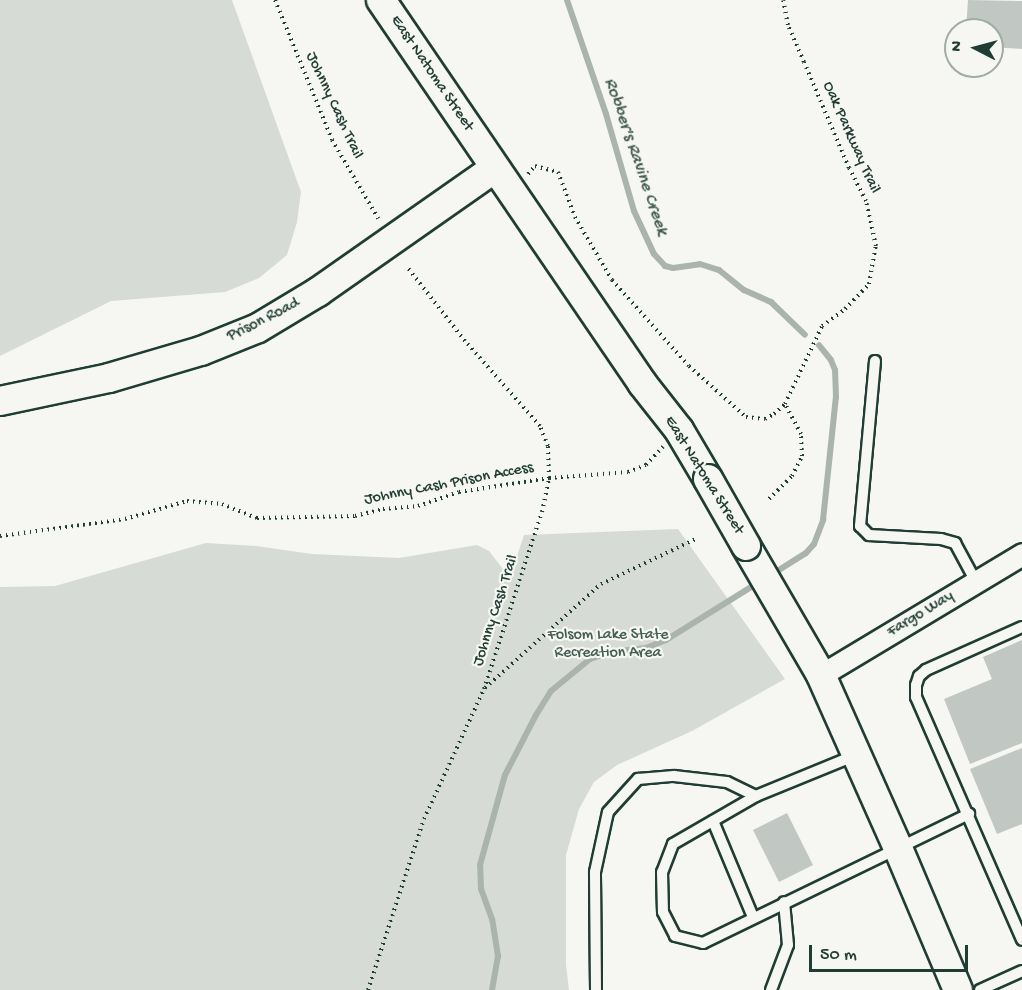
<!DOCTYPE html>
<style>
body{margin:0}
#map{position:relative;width:1022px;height:990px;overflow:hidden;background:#f6f6f2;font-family:"Gochi Hand",sans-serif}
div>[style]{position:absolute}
.green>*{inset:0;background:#d6dbd6}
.stream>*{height:6px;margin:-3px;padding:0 3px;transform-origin:3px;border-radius:3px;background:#aab3ae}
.building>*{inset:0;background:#c1c8c3}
.path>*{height:4px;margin-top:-2px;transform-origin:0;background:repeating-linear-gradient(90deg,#1f3d34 0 1.5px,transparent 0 6px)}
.roads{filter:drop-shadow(2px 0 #1f3d34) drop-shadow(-2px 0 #1f3d34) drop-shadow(0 2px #1f3d34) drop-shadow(0 -2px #1f3d34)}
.lane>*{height:10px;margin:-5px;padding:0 5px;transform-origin:5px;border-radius:5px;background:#f6f6f2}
.street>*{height:21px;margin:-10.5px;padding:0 10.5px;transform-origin:10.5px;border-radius:10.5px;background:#f6f6f2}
.secondary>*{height:28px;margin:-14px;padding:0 14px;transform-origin:14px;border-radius:14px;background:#f6f6f2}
.bridges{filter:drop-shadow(2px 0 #1f3d34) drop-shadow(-2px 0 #1f3d34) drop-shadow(0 2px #1f3d34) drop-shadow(0 -2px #1f3d34)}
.secondary-bridge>*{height:28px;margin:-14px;padding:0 14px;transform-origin:14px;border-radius:14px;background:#f6f6f2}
span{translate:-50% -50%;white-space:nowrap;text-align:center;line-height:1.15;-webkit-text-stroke:4.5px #f6f6f2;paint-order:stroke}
.street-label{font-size:16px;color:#1f3d34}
.park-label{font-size:16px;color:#445d54}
.water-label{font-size:18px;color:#425a52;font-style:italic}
.north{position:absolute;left:944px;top:18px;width:60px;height:60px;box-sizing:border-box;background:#f6f6f2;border:2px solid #a0aca6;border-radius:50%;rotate:276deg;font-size:16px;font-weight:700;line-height:24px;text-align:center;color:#1f3d34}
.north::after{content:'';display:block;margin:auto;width:21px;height:27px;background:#1f3d34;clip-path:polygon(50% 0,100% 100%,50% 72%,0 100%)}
.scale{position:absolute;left:809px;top:945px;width:159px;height:27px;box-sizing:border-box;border:3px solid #1f3d34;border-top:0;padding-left:8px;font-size:18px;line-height:21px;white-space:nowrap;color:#1f3d34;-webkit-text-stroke:4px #f6f6f2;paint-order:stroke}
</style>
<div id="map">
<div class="green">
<div style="clip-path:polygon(0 0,232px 0,301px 192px,297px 222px,287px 255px,259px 278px,225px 292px,111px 301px,0 356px)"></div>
<div style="clip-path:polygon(678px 529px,785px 679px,692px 731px,617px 765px,594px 782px,579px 809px,566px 855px,566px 965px,569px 990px,0 990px,0 587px,55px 586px,206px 543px,256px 546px,312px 554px,399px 558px,477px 545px,489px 551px,510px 578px,524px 535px)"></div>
</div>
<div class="stream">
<div style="left:567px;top:0;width:120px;rotate:71.1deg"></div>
<div style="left:606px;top:114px;width:101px;rotate:73.9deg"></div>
<div style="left:634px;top:211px;width:47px;rotate:65.1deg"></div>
<div style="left:654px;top:254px;width:16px;rotate:47deg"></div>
<div style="left:665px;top:266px;width:8px;rotate:14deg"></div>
<div style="left:673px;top:268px;width:27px;rotate:-8deg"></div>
<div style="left:700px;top:264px;width:20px;rotate:18deg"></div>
<div style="left:719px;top:270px;width:32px;rotate:39deg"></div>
<div style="left:744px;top:290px;width:30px;rotate:24deg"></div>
<div style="left:771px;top:302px;width:47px;rotate:44.1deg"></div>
<div style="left:771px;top:575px;width:41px;rotate:-32.2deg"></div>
<div style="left:806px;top:553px;width:12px;rotate:-48deg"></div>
<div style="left:814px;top:544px;width:26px;rotate:-69deg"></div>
<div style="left:823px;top:520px;width:124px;rotate:-84deg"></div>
<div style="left:836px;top:397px;width:27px;rotate:-92deg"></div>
<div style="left:835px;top:370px;width:11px;rotate:-112deg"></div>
<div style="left:831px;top:360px;width:19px;rotate:-129deg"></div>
<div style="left:492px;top:990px;width:35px;rotate:-80deg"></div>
<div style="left:498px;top:956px;width:37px;rotate:-99deg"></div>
<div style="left:492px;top:919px;width:32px;rotate:-110deg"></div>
<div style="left:481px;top:889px;width:24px;rotate:-92deg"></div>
<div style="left:480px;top:865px;width:93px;rotate:-74.5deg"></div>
<div style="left:505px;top:775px;width:68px;rotate:-62.7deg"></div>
<div style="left:536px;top:715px;width:28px;rotate:-58deg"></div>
<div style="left:551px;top:691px;width:50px;rotate:-39.4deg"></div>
<div style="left:590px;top:659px;width:23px;rotate:-18deg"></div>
<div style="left:612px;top:652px;width:34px;rotate:-7deg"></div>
<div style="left:646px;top:648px;width:22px;rotate:-22deg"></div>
<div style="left:666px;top:640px;width:110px;rotate:-31.9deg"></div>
</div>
<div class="building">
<div style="clip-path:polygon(968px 0,1022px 1px,1022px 49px,992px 47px,992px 30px,966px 30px)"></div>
<div style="clip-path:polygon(1022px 640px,1022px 743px,970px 764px,944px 699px,992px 679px,983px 657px)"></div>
<div style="clip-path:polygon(1022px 748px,1022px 824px,997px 834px,970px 769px)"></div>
<div style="clip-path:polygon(787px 813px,813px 865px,779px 882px,753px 830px)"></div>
</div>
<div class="path">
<div style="left:275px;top:0;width:151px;rotate:67.8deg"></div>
<div style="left:332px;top:140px;width:91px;rotate:59.5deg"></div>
<div style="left:528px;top:174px;width:11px;rotate:-49deg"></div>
<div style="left:535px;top:166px;width:24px;rotate:15deg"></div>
<div style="left:558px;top:172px;width:48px;rotate:69.3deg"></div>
<div style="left:575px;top:217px;width:73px;rotate:59.6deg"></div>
<div style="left:612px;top:280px;width:115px;rotate:48.2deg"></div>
<div style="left:689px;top:366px;width:76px;rotate:41.8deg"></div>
<div style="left:746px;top:417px;width:19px;rotate:6deg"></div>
<div style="left:765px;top:419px;width:10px;rotate:-29deg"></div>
<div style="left:774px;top:414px;width:15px;rotate:-42deg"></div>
<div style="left:785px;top:404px;width:86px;rotate:-64.6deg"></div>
<div style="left:822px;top:326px;width:29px;rotate:-36deg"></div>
<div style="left:845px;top:309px;width:35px;rotate:-46deg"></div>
<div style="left:869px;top:284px;width:39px;rotate:-80deg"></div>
<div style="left:876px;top:246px;width:46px;rotate:-102.5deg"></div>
<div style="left:866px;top:201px;width:37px;rotate:-117deg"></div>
<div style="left:849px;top:168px;width:115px;rotate:-113deg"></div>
<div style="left:804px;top:62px;width:40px;rotate:-113.4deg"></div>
<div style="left:788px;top:25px;width:25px;rotate:-101deg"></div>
<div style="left:769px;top:499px;width:33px;rotate:-45deg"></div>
<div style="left:792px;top:476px;width:22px;rotate:-63deg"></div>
<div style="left:802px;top:456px;width:22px;rotate:-93deg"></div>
<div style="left:801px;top:434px;width:34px;rotate:-118deg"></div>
<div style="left:0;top:536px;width:126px;rotate:-7.7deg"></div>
<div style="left:125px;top:519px;width:65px;rotate:-16.2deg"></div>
<div style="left:187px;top:501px;width:35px;rotate:5deg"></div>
<div style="left:222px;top:504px;width:38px;rotate:22deg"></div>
<div style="left:257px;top:518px;width:98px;rotate:-1.2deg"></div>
<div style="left:355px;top:516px;width:29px;rotate:-14deg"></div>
<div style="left:383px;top:509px;width:35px;rotate:-5deg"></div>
<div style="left:418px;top:506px;width:43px;rotate:-18.9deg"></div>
<div style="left:459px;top:492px;width:91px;rotate:-8.8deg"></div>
<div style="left:549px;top:478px;width:79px;rotate:-4.3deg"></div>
<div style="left:628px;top:472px;width:19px;rotate:-21deg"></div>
<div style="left:646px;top:465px;width:25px;rotate:-47deg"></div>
<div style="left:485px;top:688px;width:156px;rotate:-41.9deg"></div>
<div style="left:601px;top:584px;width:107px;rotate:-25.4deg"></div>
<div style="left:368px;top:990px;width:180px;rotate:-71.9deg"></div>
<div style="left:424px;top:819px;width:143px;rotate:-65.2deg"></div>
<div style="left:484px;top:689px;width:186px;rotate:-71.9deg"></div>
<div style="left:542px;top:512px;width:35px;rotate:-78deg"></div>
<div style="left:549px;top:478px;width:32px;rotate:-92deg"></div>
<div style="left:548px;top:446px;width:22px;rotate:-112deg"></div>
<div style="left:540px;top:426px;width:113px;rotate:-131.4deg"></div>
<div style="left:465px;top:341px;width:93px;rotate:-128deg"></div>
</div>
<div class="roads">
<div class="lane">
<div style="left:875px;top:361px;width:166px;rotate:95.2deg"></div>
<div style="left:860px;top:526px;width:13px;rotate:45deg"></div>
<div style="left:869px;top:535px;width:72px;rotate:3.2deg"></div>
<div style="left:941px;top:539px;width:15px;rotate:16deg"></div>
<div style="left:955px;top:543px;width:44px;rotate:61.7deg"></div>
<div style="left:1022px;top:627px;width:105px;rotate:155.9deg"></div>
<div style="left:926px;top:670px;width:9px;rotate:139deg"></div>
<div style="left:919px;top:676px;width:9px;rotate:108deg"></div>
<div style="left:916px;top:685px;width:12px;rotate:90deg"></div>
<div style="left:916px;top:697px;width:265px;rotate:66.4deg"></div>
<div style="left:856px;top:755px;width:108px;rotate:157.7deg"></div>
<div style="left:756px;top:796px;width:96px;rotate:150deg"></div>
<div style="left:673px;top:844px;width:30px;rotate:111deg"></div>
<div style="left:662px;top:872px;width:40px;rotate:88.6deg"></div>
<div style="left:663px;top:912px;width:27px;rotate:63deg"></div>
<div style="left:675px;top:936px;width:29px;rotate:14deg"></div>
<div style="left:703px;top:943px;width:296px;rotate:-25.9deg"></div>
<div style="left:713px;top:821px;width:104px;rotate:67.4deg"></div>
<div style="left:596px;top:990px;width:118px;rotate:-90.5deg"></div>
<div style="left:595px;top:872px;width:61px;rotate:-77.8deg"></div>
<div style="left:608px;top:812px;width:45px;rotate:-47.7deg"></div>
<div style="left:638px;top:779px;width:36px;rotate:-5deg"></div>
<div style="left:674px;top:776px;width:53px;rotate:6.5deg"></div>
<div style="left:727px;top:782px;width:32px;rotate:26deg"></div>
<div style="left:771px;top:990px;width:48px;rotate:-69.3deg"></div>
<div style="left:788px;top:945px;width:43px;rotate:-95.3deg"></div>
<div style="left:980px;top:990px;width:46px;rotate:-24.3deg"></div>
</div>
<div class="street">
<div style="left:821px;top:675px;width:235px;rotate:-31deg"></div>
</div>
<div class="secondary">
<div style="left:381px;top:0;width:463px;rotate:55.7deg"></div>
<div style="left:642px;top:383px;width:60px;rotate:51.8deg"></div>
<div style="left:679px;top:430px;width:57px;rotate:59.4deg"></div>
<div style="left:0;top:401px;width:111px;rotate:-11.9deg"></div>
<div style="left:109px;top:378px;width:96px;rotate:-16.4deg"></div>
<div style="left:201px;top:351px;width:61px;rotate:-22deg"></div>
<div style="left:258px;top:328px;width:70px;rotate:-31deg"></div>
<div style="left:318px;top:292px;width:216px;rotate:-35deg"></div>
<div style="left:746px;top:546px;width:149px;rotate:59.8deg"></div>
<div style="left:821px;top:675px;width:189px;rotate:66deg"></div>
<div style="left:898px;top:848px;width:154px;rotate:67.1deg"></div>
</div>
</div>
<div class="bridges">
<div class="secondary-bridge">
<div style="left:708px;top:479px;width:77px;rotate:60.4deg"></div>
</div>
</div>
<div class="street-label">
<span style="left:431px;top:74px;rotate:56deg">East Natoma Street</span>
<span style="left:333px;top:106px;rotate:65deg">Johnny Cash Trail</span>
<span style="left:850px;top:138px;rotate:66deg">Oak Parkway Trail</span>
<span style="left:264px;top:321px;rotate:-27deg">Prison Road</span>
<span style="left:703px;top:476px;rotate:58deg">East Natoma Street</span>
<span style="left:449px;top:485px;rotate:-11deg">Johnny Cash Prison Access</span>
<span style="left:497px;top:611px;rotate:-72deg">Johnny Cash Trail</span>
<span style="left:921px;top:615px;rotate:-31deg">Fargo Way</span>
</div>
<div class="park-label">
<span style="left:608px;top:645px">Folsom Lake State<br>Recreation Area</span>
</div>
<div class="water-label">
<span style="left:635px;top:157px;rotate:71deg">Robber's Ravine Creek</span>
</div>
<div class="north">N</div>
<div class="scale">50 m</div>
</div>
